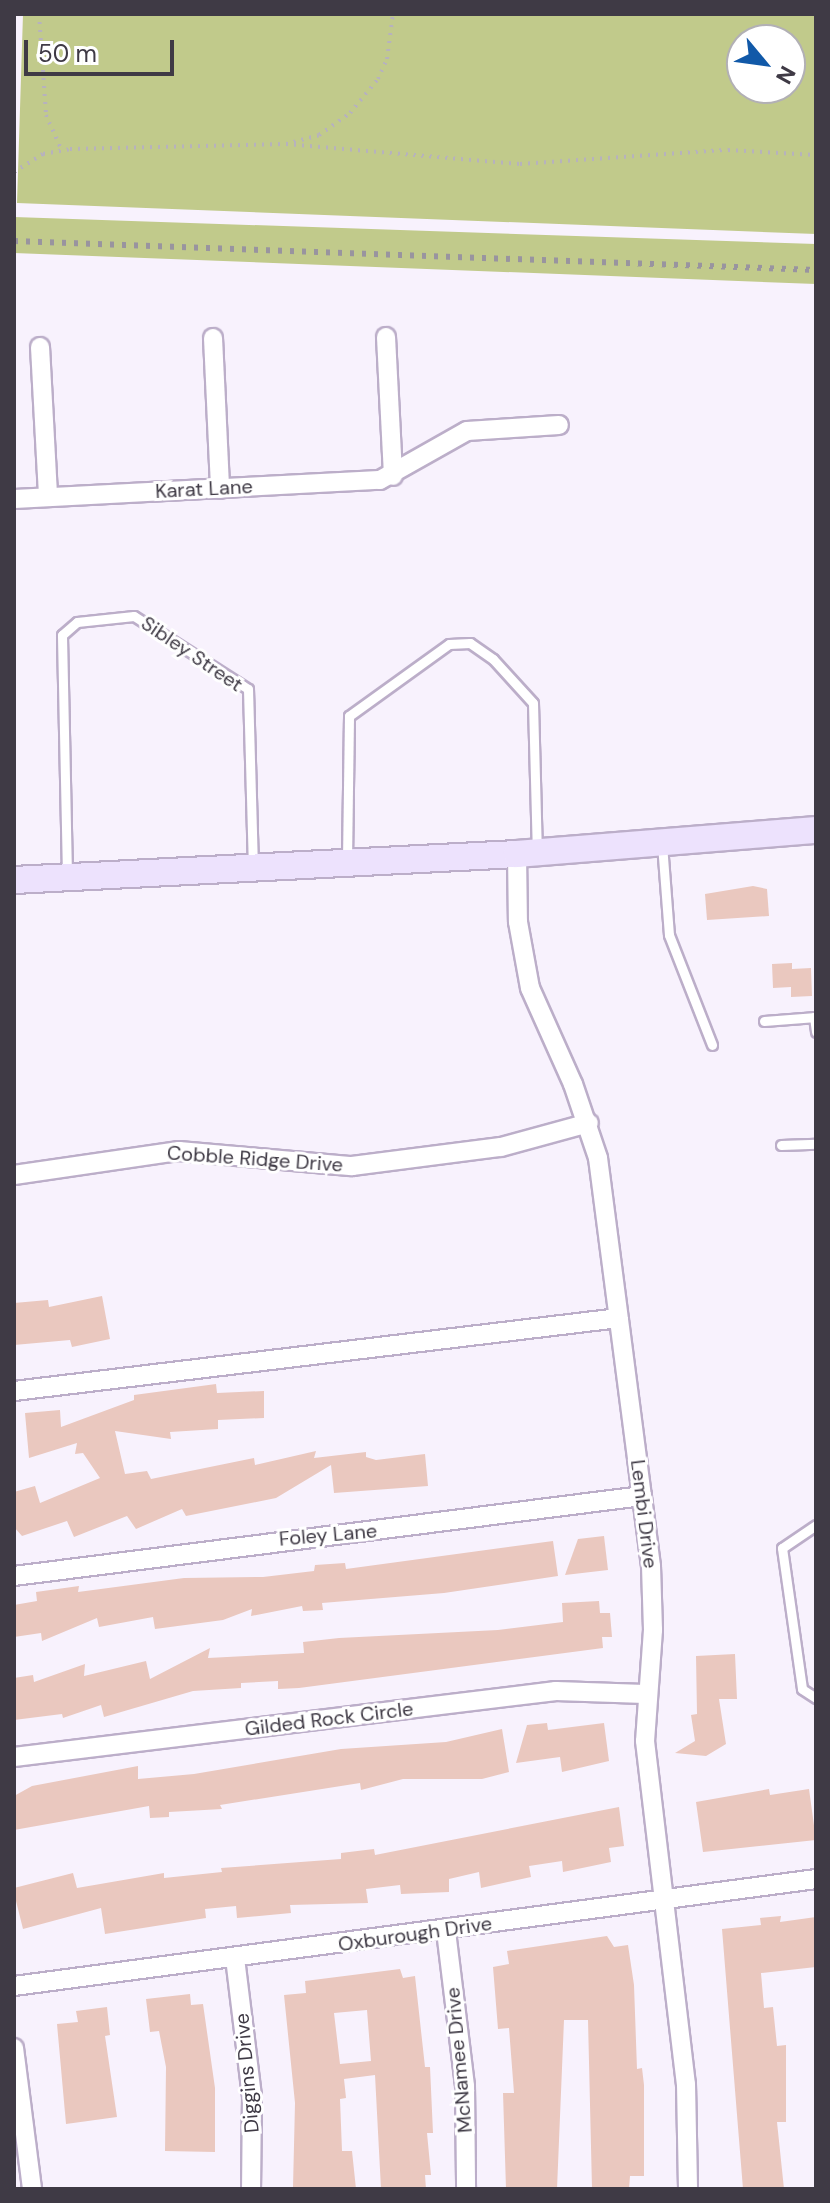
<!DOCTYPE html>
<style>
body{margin:0}
#map{position:relative;width:830px;height:2203px;overflow:hidden;background:#f8f2fd;font-family:"DM Sans",sans-serif}
div>[style]{position:absolute}
.green>*{inset:0;background:#c1ca8b}
.building>*{inset:0;background:#eac8bf}
.path>*{height:4px;margin-top:-2px;transform-origin:0;background:repeating-linear-gradient(90deg,#b7b2bd 0 2px,transparent 0 8px)}
.roads{filter:drop-shadow(2px 0 #bcaec9) drop-shadow(-2px 0 #bcaec9) drop-shadow(0 2px #bcaec9) drop-shadow(0 -2px #bcaec9)}
.lane>*{height:9px;margin:-4.5px;padding:0 4.5px;transform-origin:4.5px;border-radius:4.5px;background:#fff}
.street>*{height:18px;margin:-9px;padding:0 9px;transform-origin:9px;border-radius:9px;background:#fff}
.secondary>*{height:26px;margin:-13px;padding:0 13px;transform-origin:13px;border-radius:13px;background:#ede2fd}
.rail>*{height:6px;margin-top:-3px;transform-origin:0;background:repeating-linear-gradient(90deg,#99949f 0 4px,transparent 0 12px)}
span{translate:-50% -50%;white-space:nowrap;text-align:center;line-height:1.15;-webkit-text-stroke:6px #fff;paint-order:stroke}
.street-label{font-size:20px;color:#3f3a45}
.frame{position:absolute;inset:0;border:16px solid #3f3a45;pointer-events:none}
.north{position:absolute;left:726px;top:24px;width:80px;height:80px;box-sizing:border-box;background:#fff;border:2px solid #b2b0b5;border-radius:50%;rotate:119deg;font-size:22px;font-weight:700;line-height:32px;text-align:center;color:#3f3a45}
.north::after{content:'';display:block;margin:auto;width:28px;height:36px;background:#1159a8;clip-path:polygon(50% 0,100% 100%,50% 72%,0 100%)}
.scale{position:absolute;left:24px;top:40px;width:150px;height:36px;box-sizing:border-box;border:4px solid #3f3a45;border-top:0;padding-left:10px;font-size:24px;line-height:28px;white-space:nowrap;color:#3f3a45;-webkit-text-stroke:6px #fff;paint-order:stroke}
</style>
<div id="map">
<div class="green">
<div style="clip-path:polygon(evenodd,23px 14px,816px 14px,816px 234px,17px 203px,23px 14px,742px 40px,790px 40px,790px 88px,742px 88px,742px 40px)"></div>
<div style="clip-path:polygon(14px 217px,816px 244px,816px 284px,14px 253px)"></div>
</div>
<div class="building">
<div style="clip-path:polygon(753px 886px,767px 889px,769px 916px,707px 920px,705px 894px)"></div>
<div style="clip-path:polygon(792px 963px,792px 969px,811px 968px,812px 996px,791px 997px,791px 987px,773px 988px,772px 964px)"></div>
<div style="clip-path:polygon(102px 1296px,110px 1339px,72px 1347px,70px 1340px,14px 1345px,14px 1303px,48px 1300px,49px 1307px)"></div>
<div style="clip-path:polygon(216px 1384px,217px 1393px,264px 1391px,264px 1418px,218px 1420px,218px 1429px,170px 1432px,171px 1439px,115px 1431px,125px 1474px,147px 1471px,151px 1479px,254px 1458px,255px 1465px,316px 1451px,314px 1458px,366px 1452px,366px 1457px,376px 1460px,425px 1454px,428px 1486px,334px 1493px,331px 1465px,276px 1498px,186px 1516px,182px 1509px,136px 1529px,127px 1516px,74px 1537px,67px 1521px,22px 1536px,14px 1527px,14px 1492px,35px 1486px,40px 1503px,100px 1478px,83px 1453px,75px 1454px,77px 1443px,29px 1458px,25px 1413px,60px 1410px,61px 1427px,134px 1400px,134px 1395px)"></div>
<div style="clip-path:polygon(604px 1536px,608px 1570px,565px 1575px,578px 1539px)"></div>
<div style="clip-path:polygon(553px 1541px,558px 1576px,444px 1593px,322px 1603px,323px 1610px,303px 1611px,302px 1606px,251px 1616px,252px 1609px,223px 1620px,155px 1629px,153px 1617px,99px 1627px,97px 1618px,42px 1641px,41px 1633px,14px 1637px,14px 1605px,37px 1601px,36px 1592px,79px 1586px,78px 1592px,184px 1578px,263px 1577px,314px 1571px,315px 1565px,345px 1563px,346px 1569px)"></div>
<div style="clip-path:polygon(599px 1601px,600px 1613px,610px 1613px,612px 1637px,602px 1637px,603px 1648px,299px 1688px,278px 1689px,278px 1681px,241px 1683px,241px 1688px,193px 1691px,104px 1717px,101px 1705px,63px 1718px,62px 1714px,14px 1720px,14px 1678px,33px 1675px,34px 1682px,85px 1664px,84px 1676px,146px 1661px,150px 1679px,210px 1648px,208px 1658px,304px 1653px,303px 1642px,339px 1638px,498px 1630px,563px 1622px,562px 1603px)"></div>
<div style="clip-path:polygon(735px 1654px,737px 1699px,719px 1699px,726px 1744px,706px 1756px,675px 1753px,695px 1741px,691px 1715px,697px 1714px,696px 1656px)"></div>
<div style="clip-path:polygon(547px 1723px,548px 1730px,604px 1723px,609px 1761px,562px 1772px,560px 1757px,516px 1763px,527px 1725px)"></div>
<div style="clip-path:polygon(502px 1729px,509px 1772px,482px 1779px,403px 1779px,361px 1790px,360px 1783px,220px 1805px,222px 1809px,169px 1812px,169px 1817px,150px 1818px,149px 1806px,14px 1830px,14px 1796px,32px 1786px,138px 1766px,138px 1779px,194px 1774px,341px 1749px,446px 1742px)"></div>
<div style="clip-path:polygon(769px 1789px,770px 1795px,809px 1789px,816px 1840px,703px 1852px,696px 1802px)"></div>
<div style="clip-path:polygon(619px 1807px,624px 1846px,609px 1848px,611px 1862px,563px 1872px,562px 1861px,529px 1866px,531px 1877px,481px 1888px,479px 1872px,449px 1879px,449px 1892px,401px 1894px,400px 1885px,366px 1889px,368px 1903px,290px 1905px,291px 1913px,237px 1918px,236px 1906px,205px 1909px,206px 1918px,105px 1934px,101px 1908px,23px 1929px,14px 1893px,14px 1888px,73px 1873px,77px 1888px,164px 1873px,164px 1878px,222px 1872px,221px 1868px,341px 1859px,341px 1853px,374px 1849px,375px 1855px)"></div>
<div style="clip-path:polygon(781px 1916px,780px 1922px,816px 1917px,816px 1967px,761px 1973px,764px 2008px,773px 2007px,777px 2046px,786px 2045px,786px 2122px,777px 2122px,784px 2189px,743px 2189px,722px 1929px,761px 1925px,760px 1918px)"></div>
<div style="clip-path:polygon(607px 1936px,614px 1947px,628px 1945px,634px 1985px,637px 2069px,642px 2068px,644px 2085px,644px 2176px,630px 2176px,629px 2189px,592px 2189px,588px 2020px,564px 2020px,557px 2189px,506px 2189px,503px 2093px,514px 2093px,509px 2028px,498px 2029px,493px 1967px,509px 1964px,507px 1951px)"></div>
<div style="clip-path:polygon(evenodd,400px 1969px,403px 1978px,415px 1976px,425px 2067px,430px 2067px,433px 2133px,427px 2133px,431px 2175px,425px 2175px,426px 2189px,381px 2189px,375px 2075px,344px 2079px,346px 2098px,340px 2099px,342px 2151px,352px 2151px,356px 2189px,293px 2187px,295px 2103px,284px 1995px,306px 1993px,305px 1981px,400px 1969px,367px 2010px,371px 2061px,340px 2064px,334px 2013px,367px 2010px)"></div>
<div style="clip-path:polygon(190px 1994px,191px 2005px,203px 2004px,215px 2088px,215px 2152px,165px 2151px,166px 2067px,159px 2031px,150px 2032px,146px 1999px)"></div>
<div style="clip-path:polygon(107px 2007px,110px 2035px,105px 2036px,117px 2117px,66px 2124px,57px 2024px,78px 2022px,76px 2011px)"></div>
</div>
<div class="path">
<div style="left:39px;top:14px;width:101px;rotate:86deg"></div>
<div style="left:46px;top:115px;width:39px;rotate:66deg"></div>
<div style="left:286px;top:144px;width:235px;rotate:4.9deg"></div>
<div style="left:520px;top:164px;width:208px;rotate:-3.9deg"></div>
<div style="left:728px;top:150px;width:88px;rotate:3.3deg"></div>
<div style="left:14px;top:172px;width:34px;rotate:-32deg"></div>
<div style="left:43px;top:154px;width:27px;rotate:-10deg"></div>
<div style="left:70px;top:149px;width:216px;rotate:-1.3deg"></div>
<div style="left:286px;top:144px;width:34px;rotate:-15deg"></div>
<div style="left:319px;top:135px;width:38px;rotate:-35deg"></div>
<div style="left:350px;top:113px;width:44px;rotate:-50.5deg"></div>
<div style="left:378px;top:79px;width:22px;rotate:-66deg"></div>
<div style="left:387px;top:59px;width:45px;rotate:-82.4deg"></div>
</div>
<div class="roads">
<div class="lane">
<div style="left:662px;top:844px;width:91px;rotate:85.6deg"></div>
<div style="left:669px;top:935px;width:118px;rotate:68.6deg"></div>
<div style="left:347px;top:860px;width:144px;rotate:-89.2deg"></div>
<div style="left:349px;top:716px;width:123px;rotate:-35.8deg"></div>
<div style="left:449px;top:644px;width:21px;rotate:-3deg"></div>
<div style="left:470px;top:643px;width:28px;rotate:35deg"></div>
<div style="left:493px;top:659px;width:59px;rotate:47.7deg"></div>
<div style="left:533px;top:703px;width:148px;rotate:88.5deg"></div>
<div style="left:67px;top:875px;width:240px;rotate:-91.2deg"></div>
<div style="left:62px;top:635px;width:20px;rotate:-41deg"></div>
<div style="left:77px;top:622px;width:57px;rotate:-6deg"></div>
<div style="left:134px;top:616px;width:135px;rotate:32.6deg"></div>
<div style="left:248px;top:689px;width:175px;rotate:88.4deg"></div>
<div style="left:814px;top:1017px;width:15px;rotate:82deg"></div>
<div style="left:764px;top:1021px;width:52px;rotate:-4.4deg"></div>
<div style="left:781px;top:1145px;width:35px;rotate:-2deg"></div>
<div style="left:816px;top:1525px;width:41px;rotate:145.9deg"></div>
<div style="left:782px;top:1548px;width:142px;rotate:81.9deg"></div>
<div style="left:802px;top:1689px;width:17px;rotate:33deg"></div>
</div>
<div class="street">
<div style="left:386px;top:337px;width:139px;rotate:87.1deg"></div>
<div style="left:213px;top:338px;width:151px;rotate:87.3deg"></div>
<div style="left:40px;top:347px;width:150px;rotate:86.9deg"></div>
<div style="left:14px;top:499px;width:366px;rotate:-3deg"></div>
<div style="left:380px;top:480px;width:100px;rotate:-29.4deg"></div>
<div style="left:467px;top:431px;width:92px;rotate:-3.7deg"></div>
<div style="left:517px;top:854px;width:68px;rotate:89.2deg"></div>
<div style="left:518px;top:922px;width:67px;rotate:79.7deg"></div>
<div style="left:530px;top:988px;width:105px;rotate:65.9deg"></div>
<div style="left:573px;top:1084px;width:78px;rotate:71.3deg"></div>
<div style="left:598px;top:1158px;width:411px;rotate:82.6deg"></div>
<div style="left:651px;top:1566px;width:64px;rotate:88.2deg"></div>
<div style="left:653px;top:1630px;width:111px;rotate:94.1deg"></div>
<div style="left:645px;top:1741px;width:345px;rotate:83.2deg"></div>
<div style="left:686px;top:2084px;width:105px;rotate:88.9deg"></div>
<div style="left:14px;top:1175px;width:167px;rotate:-8.3deg"></div>
<div style="left:179px;top:1151px;width:174px;rotate:5deg"></div>
<div style="left:352px;top:1166px;width:150px;rotate:-7.3deg"></div>
<div style="left:501px;top:1147px;width:91px;rotate:-15.3deg"></div>
<div style="left:14px;top:1391px;width:609px;rotate:-6.88deg"></div>
<div style="left:14px;top:1576px;width:633px;rotate:-7.26deg"></div>
<div style="left:14px;top:1757px;width:546px;rotate:-6.94deg"></div>
<div style="left:556px;top:1691px;width:89px;rotate:1.9deg"></div>
<div style="left:446px;top:1931px;width:156px;rotate:83deg"></div>
<div style="left:465px;top:2086px;width:103px;rotate:89.4deg"></div>
<div style="left:235px;top:1958px;width:140px;rotate:83deg"></div>
<div style="left:252px;top:2097px;width:92px;rotate:90.6deg"></div>
<div style="left:14px;top:1986px;width:809px;rotate:-7.6deg"></div>
<div style="left:14px;top:2048px;width:142px;rotate:82.7deg"></div>
</div>
<div class="secondary">
<div style="left:14px;top:880px;width:504px;rotate:-2.96deg"></div>
<div style="left:517px;top:854px;width:300px;rotate:-4.6deg"></div>
</div>
</div>
<div class="rail">
<div style="left:14px;top:241px;width:803px;rotate:2.07deg"></div>
</div>
<div class="street-label">
<span style="left:204px;top:489px;rotate:-3deg">Karat Lane</span>
<span style="left:192px;top:654px;rotate:34deg">Sibley Street</span>
<span style="left:255px;top:1159px;rotate:4deg">Cobble Ridge Drive</span>
<span style="left:644px;top:1514px;rotate:83deg">Lembi Drive</span>
<span style="left:328px;top:1535px;rotate:-5deg">Foley Lane</span>
<span style="left:329px;top:1719px;rotate:-7deg">Gilded Rock Circle</span>
<span style="left:415px;top:1934px;rotate:-8deg">Oxburough Drive</span>
<span style="left:459px;top:2060px;rotate:-95deg">McNamee Drive</span>
<span style="left:247px;top:2073px;rotate:-95deg">Diggins Drive</span>
</div>
<div class="frame"></div>
<div class="north">N</div>
<div class="scale">50 m</div>
</div>
